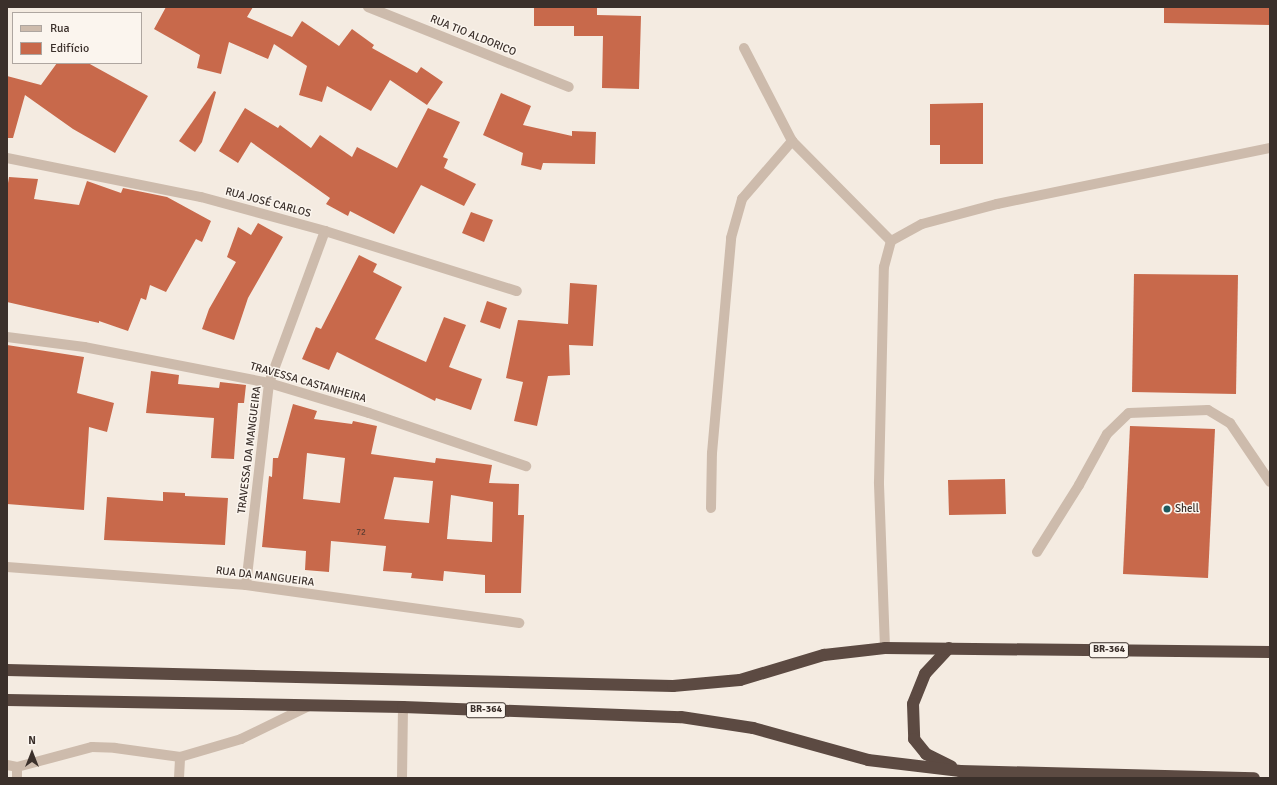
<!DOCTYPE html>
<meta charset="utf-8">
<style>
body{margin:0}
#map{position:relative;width:1277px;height:785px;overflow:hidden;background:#f4ebe1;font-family:Signika,sans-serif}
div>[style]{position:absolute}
.building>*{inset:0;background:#c8694b}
.minor>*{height:10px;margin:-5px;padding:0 5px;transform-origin:5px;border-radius:5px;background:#cdbbac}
.highway>*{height:12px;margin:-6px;padding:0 6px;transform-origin:6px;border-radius:6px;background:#5c4a42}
.dots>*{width:11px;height:11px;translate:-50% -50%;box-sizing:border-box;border:2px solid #fbf5ee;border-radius:50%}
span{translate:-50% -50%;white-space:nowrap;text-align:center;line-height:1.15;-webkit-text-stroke:3px #fbf5ee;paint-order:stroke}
.number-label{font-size:9px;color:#5e3e33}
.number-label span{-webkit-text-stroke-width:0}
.shield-label span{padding:1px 3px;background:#fbf5ee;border:1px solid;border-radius:3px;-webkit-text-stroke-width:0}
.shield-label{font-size:10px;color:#3b302b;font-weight:700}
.street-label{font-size:11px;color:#3b302b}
.poi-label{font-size:11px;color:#3b302b}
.left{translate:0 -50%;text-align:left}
.frame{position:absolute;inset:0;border:8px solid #3b302b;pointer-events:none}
.legend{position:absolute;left:12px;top:12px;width:130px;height:52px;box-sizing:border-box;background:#fbf5ee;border:1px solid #aea6a0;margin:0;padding:5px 7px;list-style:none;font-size:12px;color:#3b302b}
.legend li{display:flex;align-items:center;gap:8px;height:20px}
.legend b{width:20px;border:1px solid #aea6a0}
.north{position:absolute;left:12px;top:733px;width:40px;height:40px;-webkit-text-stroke:3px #fbf5ee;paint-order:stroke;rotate:0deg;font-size:11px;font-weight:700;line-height:16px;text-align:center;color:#3b302b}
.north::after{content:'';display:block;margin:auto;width:14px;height:18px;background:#3b302b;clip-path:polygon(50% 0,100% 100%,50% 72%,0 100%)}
</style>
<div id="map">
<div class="building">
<div style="clip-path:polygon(166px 7px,253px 7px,247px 17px,292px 37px,302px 21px,339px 46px,352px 29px,374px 45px,372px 48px,417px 73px,421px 67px,443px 82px,427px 105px,390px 80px,371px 111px,327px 86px,322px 102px,299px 95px,307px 66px,274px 44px,268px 59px,229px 42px,221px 74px,197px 68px,200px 55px,154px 29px)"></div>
<div style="clip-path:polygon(534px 7px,597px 7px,597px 15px,641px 16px,639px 89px,602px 88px,603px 36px,574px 36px,574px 26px,534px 26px)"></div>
<div style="clip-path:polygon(1164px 7px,1270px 7px,1270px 25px,1164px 23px)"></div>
<div style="clip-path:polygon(57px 63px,88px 63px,148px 96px,115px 153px,73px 129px,25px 95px,13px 138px,7px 138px,7px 76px,41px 85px)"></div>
<div style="clip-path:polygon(214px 91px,216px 92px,202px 142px,195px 152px,179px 141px)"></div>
<div style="clip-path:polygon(501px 93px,531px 106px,523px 125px,572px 136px,572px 131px,596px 132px,595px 164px,543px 163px,541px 170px,521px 165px,523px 153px,483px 135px)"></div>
<div style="clip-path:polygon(983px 103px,983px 164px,940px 164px,940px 145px,930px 145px,930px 104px)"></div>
<div style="clip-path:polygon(245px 108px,278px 128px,280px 125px,311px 148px,320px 135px,352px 157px,357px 147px,397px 168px,428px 108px,460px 122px,443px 157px,448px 159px,444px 168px,476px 184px,464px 206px,421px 185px,394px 234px,350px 211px,348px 216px,326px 204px,330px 198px,251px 142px,238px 163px,219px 151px)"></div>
<div style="clip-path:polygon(9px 177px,38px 179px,34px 199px,79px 205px,87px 181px,121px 193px,123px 188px,167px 197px,211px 221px,202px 242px,196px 239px,166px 292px,150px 285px,146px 300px,141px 298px,128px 331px,99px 321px,99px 323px,7px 302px,7px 189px)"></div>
<div style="clip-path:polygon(471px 212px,493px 220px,484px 242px,462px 233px)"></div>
<div style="clip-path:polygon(258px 223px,283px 237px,248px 298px,234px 340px,202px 329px,209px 309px,236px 262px,227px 257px,238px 227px,251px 235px)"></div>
<div style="clip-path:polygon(359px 255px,377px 264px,373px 272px,402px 287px,375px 339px,426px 362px,444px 317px,466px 325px,449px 367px,482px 379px,471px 410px,436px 398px,435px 401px,337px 352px,329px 370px,302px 359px,316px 327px,321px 329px)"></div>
<div style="clip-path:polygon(1134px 274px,1238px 275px,1236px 394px,1132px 392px)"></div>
<div style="clip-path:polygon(570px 283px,597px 285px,593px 346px,569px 345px,570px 375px,548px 376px,537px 426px,514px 421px,523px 382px,506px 378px,518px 320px,568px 324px)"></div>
<div style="clip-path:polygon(487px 301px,507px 308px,500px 329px,480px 322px)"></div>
<div style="clip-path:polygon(7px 345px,84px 357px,77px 393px,114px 403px,107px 432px,89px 427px,84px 510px,7px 504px)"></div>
<div style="clip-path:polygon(151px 371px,179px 375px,178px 384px,219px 388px,220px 382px,246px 385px,244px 403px,238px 403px,234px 459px,211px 458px,214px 418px,146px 413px)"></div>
<div style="clip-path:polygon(evenodd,293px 404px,317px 411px,314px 419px,352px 424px,353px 421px,377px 426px,371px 454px,435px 463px,436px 458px,492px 465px,489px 483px,519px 484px,518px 515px,524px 515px,521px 593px,485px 593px,485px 575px,444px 571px,443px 581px,411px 578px,412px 573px,383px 571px,386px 546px,331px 541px,329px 572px,305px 570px,306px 551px,262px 547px,269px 476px,272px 477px,273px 458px,278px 458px,293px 404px,307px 453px,345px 458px,340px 503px,303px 499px,307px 453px,293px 404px,394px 477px,433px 481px,429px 523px,384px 519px,394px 477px,293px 404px,451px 495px,493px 502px,492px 542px,447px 539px,451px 495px)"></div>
<div style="clip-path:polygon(1130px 426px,1215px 429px,1208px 578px,1123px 574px)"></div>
<div style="clip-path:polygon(1005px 479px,1006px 514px,949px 515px,948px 480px)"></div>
<div style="clip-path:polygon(163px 492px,185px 493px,185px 496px,228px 498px,225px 545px,104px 540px,107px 497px,163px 501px)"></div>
</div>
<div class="minor">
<div style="left:368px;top:7px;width:216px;rotate:21.7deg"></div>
<div style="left:744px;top:48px;width:105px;rotate:62.7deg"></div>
<div style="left:792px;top:141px;width:141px;rotate:45.3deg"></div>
<div style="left:7px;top:158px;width:198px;rotate:11.4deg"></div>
<div style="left:201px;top:197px;width:129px;rotate:15.3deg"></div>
<div style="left:325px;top:231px;width:201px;rotate:17.4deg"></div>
<div style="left:7px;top:337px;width:78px;rotate:7.4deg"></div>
<div style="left:84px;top:347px;width:188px;rotate:11deg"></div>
<div style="left:269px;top:383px;width:104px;rotate:16.7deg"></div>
<div style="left:369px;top:413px;width:166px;rotate:18.7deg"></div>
<div style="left:711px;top:508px;width:55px;rotate:-89deg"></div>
<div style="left:712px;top:453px;width:216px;rotate:-84.9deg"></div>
<div style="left:731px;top:238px;width:41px;rotate:-74.2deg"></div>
<div style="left:742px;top:199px;width:77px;rotate:-49.2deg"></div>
<div style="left:1037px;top:552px;width:79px;rotate:-57.9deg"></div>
<div style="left:1079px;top:485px;width:58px;rotate:-61.2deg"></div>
<div style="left:1107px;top:434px;width:30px;rotate:-44deg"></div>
<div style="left:1129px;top:413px;width:79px;rotate:-2.2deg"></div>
<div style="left:1208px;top:410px;width:26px;rotate:31deg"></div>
<div style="left:1230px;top:423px;width:71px;rotate:55.9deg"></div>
<div style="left:7px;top:567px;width:240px;rotate:4.3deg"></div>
<div style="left:246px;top:585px;width:276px;rotate:7.9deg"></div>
<div style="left:246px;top:585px;width:203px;rotate:-83.5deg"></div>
<div style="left:269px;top:383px;width:162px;rotate:-69.8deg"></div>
<div style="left:885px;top:648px;width:166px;rotate:-92.1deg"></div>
<div style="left:879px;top:482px;width:215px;rotate:-88.7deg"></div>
<div style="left:884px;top:267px;width:27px;rotate:-75deg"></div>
<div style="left:891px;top:241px;width:35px;rotate:-29deg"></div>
<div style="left:922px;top:224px;width:78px;rotate:-14.9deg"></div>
<div style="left:997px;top:204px;width:279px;rotate:-11.6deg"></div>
<div style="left:7px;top:765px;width:10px;rotate:11deg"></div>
<div style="left:17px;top:767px;width:78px;rotate:-14.9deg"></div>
<div style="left:92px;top:747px;width:23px;rotate:2deg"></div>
<div style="left:115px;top:748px;width:66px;rotate:7.9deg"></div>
<div style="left:180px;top:757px;width:64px;rotate:-16.4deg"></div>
<div style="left:241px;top:739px;width:76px;rotate:-25.9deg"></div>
<div style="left:17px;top:778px;width:11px;rotate:-90deg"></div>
<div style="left:179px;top:778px;width:21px;rotate:-87deg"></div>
<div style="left:402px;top:778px;width:71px;rotate:-89.2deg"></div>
</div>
<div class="highway">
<div style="left:949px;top:648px;width:35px;rotate:133deg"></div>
<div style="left:925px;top:674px;width:32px;rotate:112deg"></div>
<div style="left:913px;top:704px;width:35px;rotate:88deg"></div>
<div style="left:914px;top:739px;width:19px;rotate:51deg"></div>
<div style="left:926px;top:754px;width:28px;rotate:26deg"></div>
<div style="left:7px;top:670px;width:666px;rotate:1.38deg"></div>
<div style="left:673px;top:686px;width:67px;rotate:-5.1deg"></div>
<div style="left:740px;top:680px;width:88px;rotate:-16.6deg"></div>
<div style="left:824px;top:655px;width:61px;rotate:-6.5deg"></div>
<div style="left:885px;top:648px;width:385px;rotate:0.6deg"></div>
<div style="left:7px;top:700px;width:396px;rotate:1deg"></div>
<div style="left:403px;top:707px;width:278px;rotate:2.1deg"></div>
<div style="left:681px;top:717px;width:73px;rotate:8.7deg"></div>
<div style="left:753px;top:728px;width:119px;rotate:15.5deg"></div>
<div style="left:868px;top:760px;width:93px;rotate:6.8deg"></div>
<div style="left:960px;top:771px;width:294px;rotate:1.4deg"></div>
</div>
<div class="dots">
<div style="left:1167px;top:509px;background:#1f5a5e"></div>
</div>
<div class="number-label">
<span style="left:361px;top:533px">72</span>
</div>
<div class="shield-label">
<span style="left:1109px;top:650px">BR-364</span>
<span style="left:486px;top:710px">BR-364</span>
</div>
<div class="street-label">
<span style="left:473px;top:36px;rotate:22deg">RUA TIO ALDORICO</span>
<span style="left:268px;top:203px;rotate:15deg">RUA JOSÉ CARLOS</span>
<span style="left:308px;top:383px;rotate:16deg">TRAVESSA CASTANHEIRA</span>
<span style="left:250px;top:450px;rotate:-83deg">TRAVESSA DA MANGUEIRA</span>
<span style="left:265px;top:577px;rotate:7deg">RUA DA MANGUEIRA</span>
</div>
<div class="poi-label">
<span class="left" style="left:1175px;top:509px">Shell</span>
</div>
<div class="frame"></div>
<ul class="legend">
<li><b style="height:5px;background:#cdbbac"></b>Rua</li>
<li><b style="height:11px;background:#c8694b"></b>Edifício</li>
</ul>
<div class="north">N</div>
</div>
